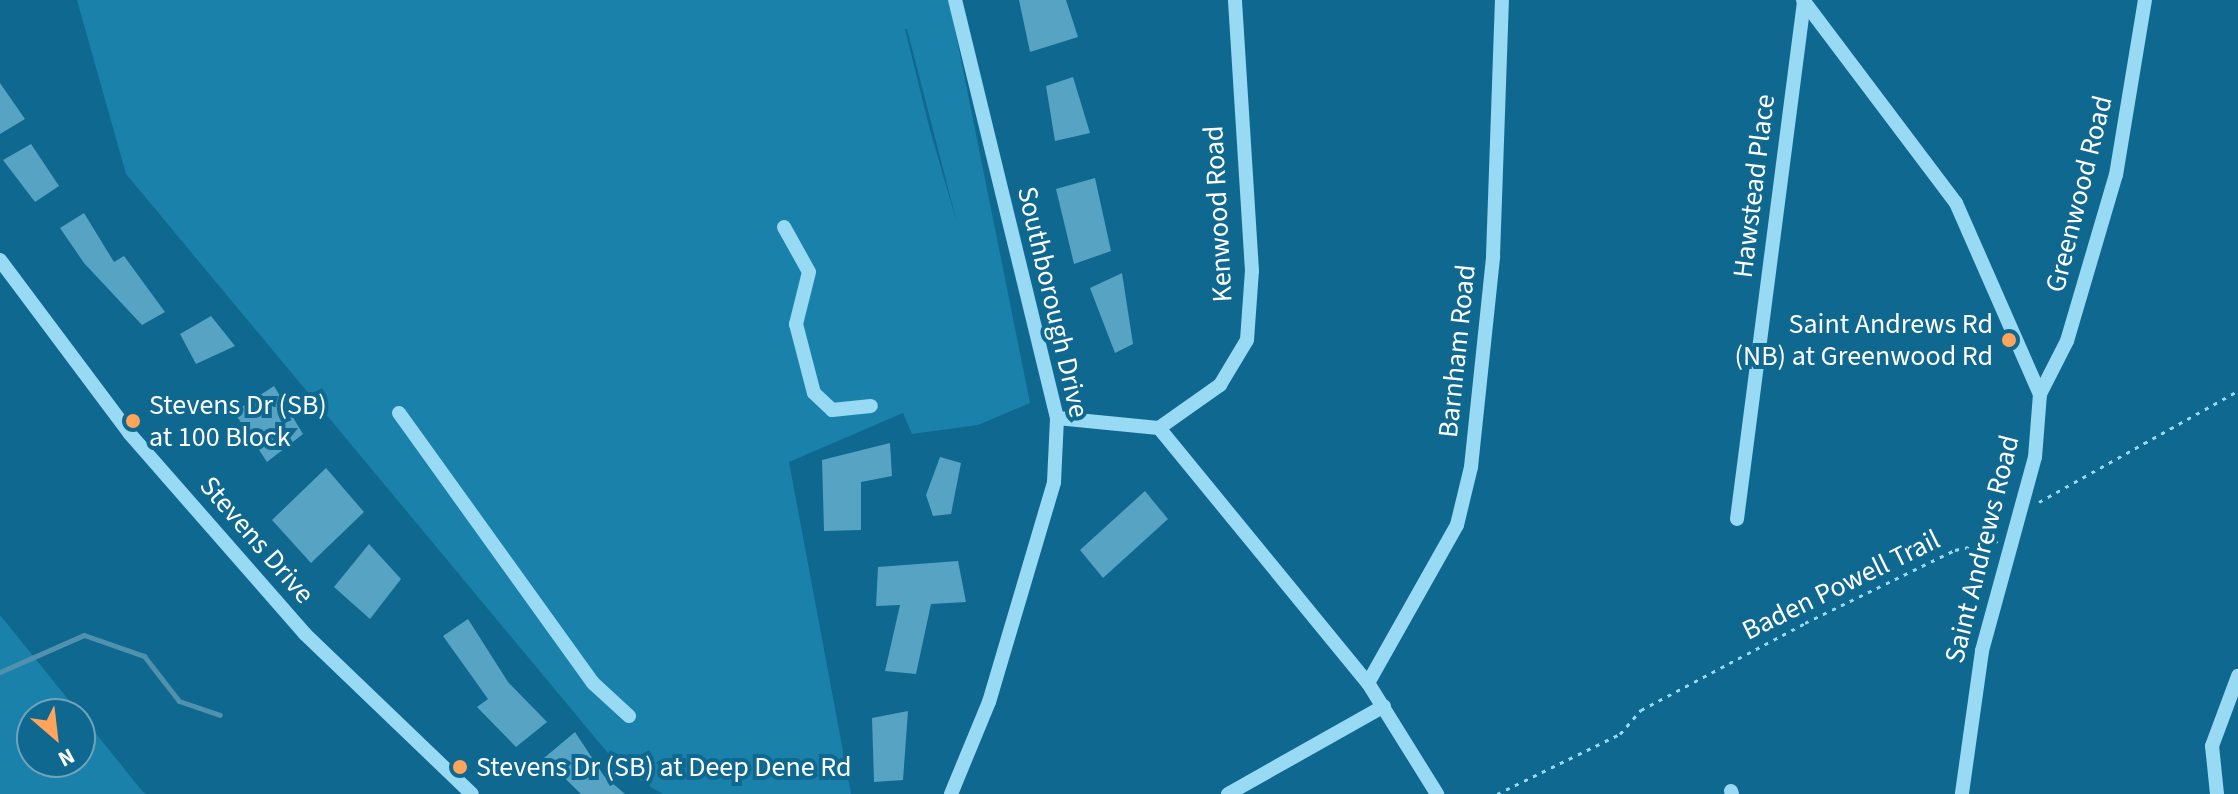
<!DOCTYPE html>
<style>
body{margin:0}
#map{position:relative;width:2238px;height:794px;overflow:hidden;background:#0f688f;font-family:"Source Sans 3",sans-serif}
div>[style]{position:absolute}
.green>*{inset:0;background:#1a81ab}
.stream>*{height:5px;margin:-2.5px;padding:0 2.5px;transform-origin:2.5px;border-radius:2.5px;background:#5091ad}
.building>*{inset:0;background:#57a3c3}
.path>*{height:3px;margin-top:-1.5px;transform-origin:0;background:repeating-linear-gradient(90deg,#98d9f3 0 4px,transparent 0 10px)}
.minor>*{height:14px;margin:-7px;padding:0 7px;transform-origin:7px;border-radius:7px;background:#98d9f3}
.dots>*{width:22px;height:22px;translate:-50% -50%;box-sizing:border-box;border:4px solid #0f688f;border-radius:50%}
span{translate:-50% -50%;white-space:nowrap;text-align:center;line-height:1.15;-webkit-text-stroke:8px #0f688f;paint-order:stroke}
.street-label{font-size:28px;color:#fff}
.poi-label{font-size:28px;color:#fff}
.right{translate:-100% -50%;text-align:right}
.left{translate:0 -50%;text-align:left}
.north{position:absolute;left:16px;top:698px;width:80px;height:80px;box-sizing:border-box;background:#0f688f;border:2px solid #6fa4bc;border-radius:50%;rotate:152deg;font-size:22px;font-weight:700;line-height:32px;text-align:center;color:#fff}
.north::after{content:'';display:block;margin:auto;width:28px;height:36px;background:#ffa45a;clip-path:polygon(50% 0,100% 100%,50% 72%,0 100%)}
</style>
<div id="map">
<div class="green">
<div style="clip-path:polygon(evenodd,77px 0,949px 0,1030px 403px,978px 425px,912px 434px,903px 413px,789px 462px,851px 794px,663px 794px,622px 770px,126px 174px,77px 0,905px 29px,907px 29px,957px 223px,930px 130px,905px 29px)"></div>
<div style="clip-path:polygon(evenodd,0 615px,143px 792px,147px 794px,0 794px,0 615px,80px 714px,80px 762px,32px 762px,32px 714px,80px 714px)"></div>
</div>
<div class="stream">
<div style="left:0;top:672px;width:92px;rotate:-23.8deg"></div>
<div style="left:84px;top:635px;width:64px;rotate:19.3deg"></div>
<div style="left:144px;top:656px;width:57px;rotate:52.1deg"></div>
<div style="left:179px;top:701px;width:43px;rotate:18.9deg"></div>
</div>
<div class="building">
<div style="clip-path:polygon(1019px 0,1066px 0,1078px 37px,1030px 52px)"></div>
<div style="clip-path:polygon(1073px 77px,1090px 133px,1055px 141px,1046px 86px)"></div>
<div style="clip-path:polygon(0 83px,25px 119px,0 134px)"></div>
<div style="clip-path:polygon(31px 144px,59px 186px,35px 202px,3px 160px)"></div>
<div style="clip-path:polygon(1095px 178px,1111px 251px,1074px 264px,1056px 189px)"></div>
<div style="clip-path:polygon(84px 213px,114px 262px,124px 256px,165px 312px,142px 325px,84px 263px,60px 228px)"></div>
<div style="clip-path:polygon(1122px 273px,1133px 344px,1115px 353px,1090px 288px)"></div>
<div style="clip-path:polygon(211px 316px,235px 346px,196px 364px,180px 334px)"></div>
<div style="clip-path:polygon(274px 386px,303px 434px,267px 462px,234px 412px)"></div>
<div style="clip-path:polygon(890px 443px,892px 476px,861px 482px,861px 530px,824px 531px,822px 460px)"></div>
<div style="clip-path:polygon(940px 457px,961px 463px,951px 514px,933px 516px,926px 495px)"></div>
<div style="clip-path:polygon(326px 468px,364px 512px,311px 563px,272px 520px)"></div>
<div style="clip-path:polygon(1145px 491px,1168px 519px,1103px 578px,1080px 550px)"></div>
<div style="clip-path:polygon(369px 544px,401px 579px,370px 619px,334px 587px)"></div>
<div style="clip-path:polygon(958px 561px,966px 602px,931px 604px,916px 674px,885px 671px,900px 605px,876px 606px,878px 567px)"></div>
<div style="clip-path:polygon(468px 619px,508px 682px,547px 722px,516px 747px,477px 707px,488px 699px,443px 636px)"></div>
<div style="clip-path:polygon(908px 711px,903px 780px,874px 782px,872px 718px)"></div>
<div style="clip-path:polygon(575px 732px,604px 776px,625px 794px,581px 794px,544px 758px)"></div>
</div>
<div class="path">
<div style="left:2039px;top:502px;width:228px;rotate:-29.2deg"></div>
<div style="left:1497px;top:794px;width:137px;rotate:-26deg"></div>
<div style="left:1620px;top:734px;width:32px;rotate:-49deg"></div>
<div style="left:1641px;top:710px;width:186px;rotate:-27.9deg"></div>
<div style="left:1805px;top:623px;width:167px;rotate:-26deg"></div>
<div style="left:1955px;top:550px;width:44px;rotate:-11.8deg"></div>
</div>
<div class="minor">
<div style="left:1803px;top:0;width:254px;rotate:53deg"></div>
<div style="left:1956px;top:203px;width:209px;rotate:66.3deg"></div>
<div style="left:2040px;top:394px;width:63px;rotate:94.5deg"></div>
<div style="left:2035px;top:457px;width:201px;rotate:105.3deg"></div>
<div style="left:1982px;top:651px;width:144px;rotate:98deg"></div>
<div style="left:784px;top:227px;width:51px;rotate:60.9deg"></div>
<div style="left:809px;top:272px;width:54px;rotate:104deg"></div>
<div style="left:796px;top:324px;width:71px;rotate:75.4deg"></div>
<div style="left:814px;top:393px;width:25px;rotate:43deg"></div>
<div style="left:832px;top:410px;width:39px;rotate:-6deg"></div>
<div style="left:0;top:260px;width:217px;rotate:53.2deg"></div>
<div style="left:130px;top:434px;width:266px;rotate:48.8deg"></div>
<div style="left:305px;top:634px;width:231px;rotate:43.8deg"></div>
<div style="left:2040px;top:394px;width:59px;rotate:-63deg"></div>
<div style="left:2067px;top:341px;width:173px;rotate:-73.6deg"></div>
<div style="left:2116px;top:175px;width:177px;rotate:-80.6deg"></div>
<div style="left:399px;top:413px;width:332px;rotate:54.3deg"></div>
<div style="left:593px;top:683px;width:49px;rotate:42.5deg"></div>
<div style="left:1057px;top:418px;width:102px;rotate:5.6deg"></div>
<div style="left:1159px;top:428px;width:75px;rotate:-35.2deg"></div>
<div style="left:1220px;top:385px;width:52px;rotate:-59deg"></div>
<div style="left:1247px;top:340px;width:69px;rotate:-85.9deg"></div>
<div style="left:1252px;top:271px;width:272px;rotate:-93.6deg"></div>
<div style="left:1159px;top:428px;width:330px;rotate:50.7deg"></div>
<div style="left:1368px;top:683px;width:181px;rotate:-60.6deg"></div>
<div style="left:1457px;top:525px;width:60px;rotate:-76.4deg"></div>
<div style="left:1471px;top:467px;width:212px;rotate:-84deg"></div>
<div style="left:1493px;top:256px;width:256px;rotate:-88deg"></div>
<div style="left:1737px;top:519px;width:521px;rotate:-82.62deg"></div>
<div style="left:1368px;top:683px;width:131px;rotate:58.1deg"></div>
<div style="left:1731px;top:791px;width:3px;rotate:72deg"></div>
<div style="left:951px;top:794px;width:100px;rotate:-67.6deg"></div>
<div style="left:989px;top:702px;width:229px;rotate:-73.5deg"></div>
<div style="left:1054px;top:482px;width:64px;rotate:-87.3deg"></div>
<div style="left:1057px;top:418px;width:430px;rotate:-103.7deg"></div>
<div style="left:1228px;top:794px;width:179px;rotate:-29.4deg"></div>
<div style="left:2217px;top:794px;width:48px;rotate:-95.9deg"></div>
<div style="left:2212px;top:746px;width:75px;rotate:-69.6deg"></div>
</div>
<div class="dots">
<div style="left:2009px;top:340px;background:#ffa45a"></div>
<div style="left:133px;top:421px;background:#ffa45a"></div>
<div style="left:460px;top:767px;background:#ffa45a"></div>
</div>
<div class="street-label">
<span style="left:1754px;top:186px;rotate:-83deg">Hawstead Place</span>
<span style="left:2079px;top:194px;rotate:-76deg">Greenwood Road</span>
<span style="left:1218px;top:214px;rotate:-93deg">Kenwood Road</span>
<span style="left:1053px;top:302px;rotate:77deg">Southborough Drive</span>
<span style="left:1457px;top:351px;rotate:-84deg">Barnham Road</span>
<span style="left:257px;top:540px;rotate:49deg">Stevens Drive</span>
<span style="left:1982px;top:549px;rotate:-76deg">Saint Andrews Road</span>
<span style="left:1841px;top:585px;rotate:-26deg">Baden Powell Trail</span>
</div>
<div class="poi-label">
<span class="right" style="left:1993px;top:340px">Saint Andrews Rd<br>(NB) at Greenwood Rd</span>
<span class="left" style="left:149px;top:421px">Stevens Dr (SB)<br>at 100 Block</span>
<span class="left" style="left:476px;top:767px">Stevens Dr (SB) at Deep Dene Rd</span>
</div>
<div class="north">N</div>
</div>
